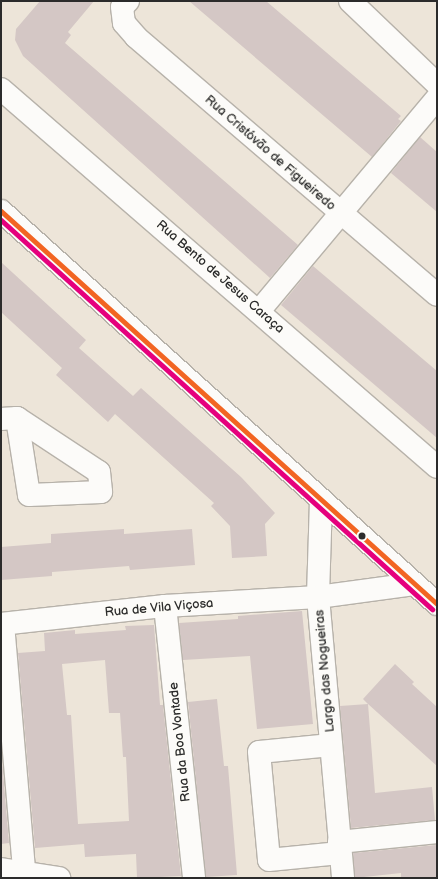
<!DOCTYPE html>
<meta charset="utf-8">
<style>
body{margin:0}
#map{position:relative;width:438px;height:879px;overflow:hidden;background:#ede5d9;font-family:"Balsamiq Sans",sans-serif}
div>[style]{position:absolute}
.building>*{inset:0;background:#d4c7c5}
.roads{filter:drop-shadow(1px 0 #b7b2aa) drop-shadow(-1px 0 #b7b2aa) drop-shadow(0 1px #b7b2aa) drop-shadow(0 -1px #b7b2aa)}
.street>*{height:22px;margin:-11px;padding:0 11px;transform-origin:11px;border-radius:11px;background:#fcfbf9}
.primary>*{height:22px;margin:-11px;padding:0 11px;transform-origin:11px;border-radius:11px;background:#fcfbf9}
.bus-1>*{height:5px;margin:-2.5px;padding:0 2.5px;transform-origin:2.5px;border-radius:2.5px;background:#f26522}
.bus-2>*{height:5px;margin:-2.5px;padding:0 2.5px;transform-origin:2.5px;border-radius:2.5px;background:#e5007d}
.dots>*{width:11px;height:11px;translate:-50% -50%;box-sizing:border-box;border:2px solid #fdfcf7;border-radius:50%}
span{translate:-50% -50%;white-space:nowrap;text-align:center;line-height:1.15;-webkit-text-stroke:3px #fdfcf7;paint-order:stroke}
.street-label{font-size:13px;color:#2b2b2b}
.frame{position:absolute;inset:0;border:2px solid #2b2b2b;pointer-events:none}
</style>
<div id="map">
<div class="building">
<div style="clip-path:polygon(40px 1px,94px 1px,68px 32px,71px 35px,65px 43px,298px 245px,270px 278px,23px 56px,15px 40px,16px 29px)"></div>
<div style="clip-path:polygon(189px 1px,266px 1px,401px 116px,398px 119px,401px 121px,372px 157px)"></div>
<div style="clip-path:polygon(420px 137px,437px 152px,437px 212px,391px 173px)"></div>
<div style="clip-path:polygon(1px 262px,86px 340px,79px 348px,133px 396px,141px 388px,241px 477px,275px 513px,265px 524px,267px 556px,232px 558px,230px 526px,211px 506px,214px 503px,115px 414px,108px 422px,56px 375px,62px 368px,1px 312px)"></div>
<div style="clip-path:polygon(313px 266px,437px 371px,437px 438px,281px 305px)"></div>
<div style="clip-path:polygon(124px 529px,124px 534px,192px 529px,195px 565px,130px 570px,129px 566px,52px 572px,52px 576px,1px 580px,1px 547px,51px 543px,51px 534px)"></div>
<div style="clip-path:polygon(302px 611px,313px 724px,257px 729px,250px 656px,183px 660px,179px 623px,238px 619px,238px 616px)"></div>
<div style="clip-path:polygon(evenodd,154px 625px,160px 705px,163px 705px,181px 876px,137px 878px,136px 854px,85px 857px,84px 844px,35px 848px,18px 653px,45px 651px,44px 633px,75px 630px,75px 634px,126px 630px,125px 626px,154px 625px,105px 660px,109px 713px,120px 713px,123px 757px,126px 757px,129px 821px,78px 824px,71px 715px,67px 715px,62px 664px,105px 660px)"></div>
<div style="clip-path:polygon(395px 664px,414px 682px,412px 684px,437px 707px,437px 766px,368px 704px,375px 793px,432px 787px,435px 820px,351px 828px,340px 706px,368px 704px,363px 699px)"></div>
<div style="clip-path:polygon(217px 699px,224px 766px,228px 766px,237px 875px,206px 877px,188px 702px)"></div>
<div style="clip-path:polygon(1px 748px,9px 843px,1px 844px)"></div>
<div style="clip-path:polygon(436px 845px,437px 878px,401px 878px,401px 873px,355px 878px,353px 853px)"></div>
</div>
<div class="roads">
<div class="street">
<div style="left:128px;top:1px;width:8px;rotate:135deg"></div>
<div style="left:122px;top:7px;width:16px;rotate:83deg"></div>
<div style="left:124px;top:23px;width:18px;rotate:49deg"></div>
<div style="left:136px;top:37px;width:396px;rotate:40.6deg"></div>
<div style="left:350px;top:1px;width:120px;rotate:43.7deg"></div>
<div style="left:1px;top:89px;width:577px;rotate:40.92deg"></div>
<div style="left:259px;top:311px;width:278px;rotate:-50.1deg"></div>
<div style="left:1px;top:419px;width:16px;rotate:-4deg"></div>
<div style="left:17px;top:418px;width:98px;rotate:33.4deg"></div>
<div style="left:99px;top:472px;width:20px;rotate:84deg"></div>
<div style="left:101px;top:492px;width:72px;rotate:177.6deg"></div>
<div style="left:29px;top:495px;width:78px;rotate:-98.9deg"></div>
<div style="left:321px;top:500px;width:97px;rotate:91.8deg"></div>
<div style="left:318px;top:597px;width:282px;rotate:84.9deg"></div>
<div style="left:165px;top:606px;width:274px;rotate:83.9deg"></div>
<div style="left:1px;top:624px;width:165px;rotate:-6.3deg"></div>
<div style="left:165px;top:606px;width:153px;rotate:-3.4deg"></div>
<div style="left:318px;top:597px;width:97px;rotate:-7.7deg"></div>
<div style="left:3px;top:624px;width:248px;rotate:85.1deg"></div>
<div style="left:331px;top:745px;width:72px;rotate:174.4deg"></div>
<div style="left:259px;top:752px;width:108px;rotate:84.7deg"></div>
<div style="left:269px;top:860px;width:71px;rotate:-5.6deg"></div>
<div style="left:339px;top:842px;width:99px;rotate:-5.8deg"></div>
<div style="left:1px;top:869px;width:59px;rotate:8.8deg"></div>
</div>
<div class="primary">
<div style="left:1px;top:211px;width:587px;rotate:42.03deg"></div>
</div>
</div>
<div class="bus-1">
<div style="left:1px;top:211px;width:587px;rotate:42.03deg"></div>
</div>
<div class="bus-2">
<div style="left:1px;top:220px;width:581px;rotate:42.07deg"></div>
</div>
<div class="dots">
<div style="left:362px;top:536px;background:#2b2b2b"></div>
</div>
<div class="street-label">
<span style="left:270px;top:153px;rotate:41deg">Rua Cristóvão de Figueiredo</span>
<span style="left:220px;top:277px;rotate:41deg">Rua Bento de Jesus Caraça</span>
<span style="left:159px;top:608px;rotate:-5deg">Rua de Vila Viçosa</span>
<span style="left:325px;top:671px;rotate:-95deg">Largo das Nogueiras</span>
<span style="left:180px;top:742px;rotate:-96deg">Rua da Boa Vontade</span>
</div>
<div class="frame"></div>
</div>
